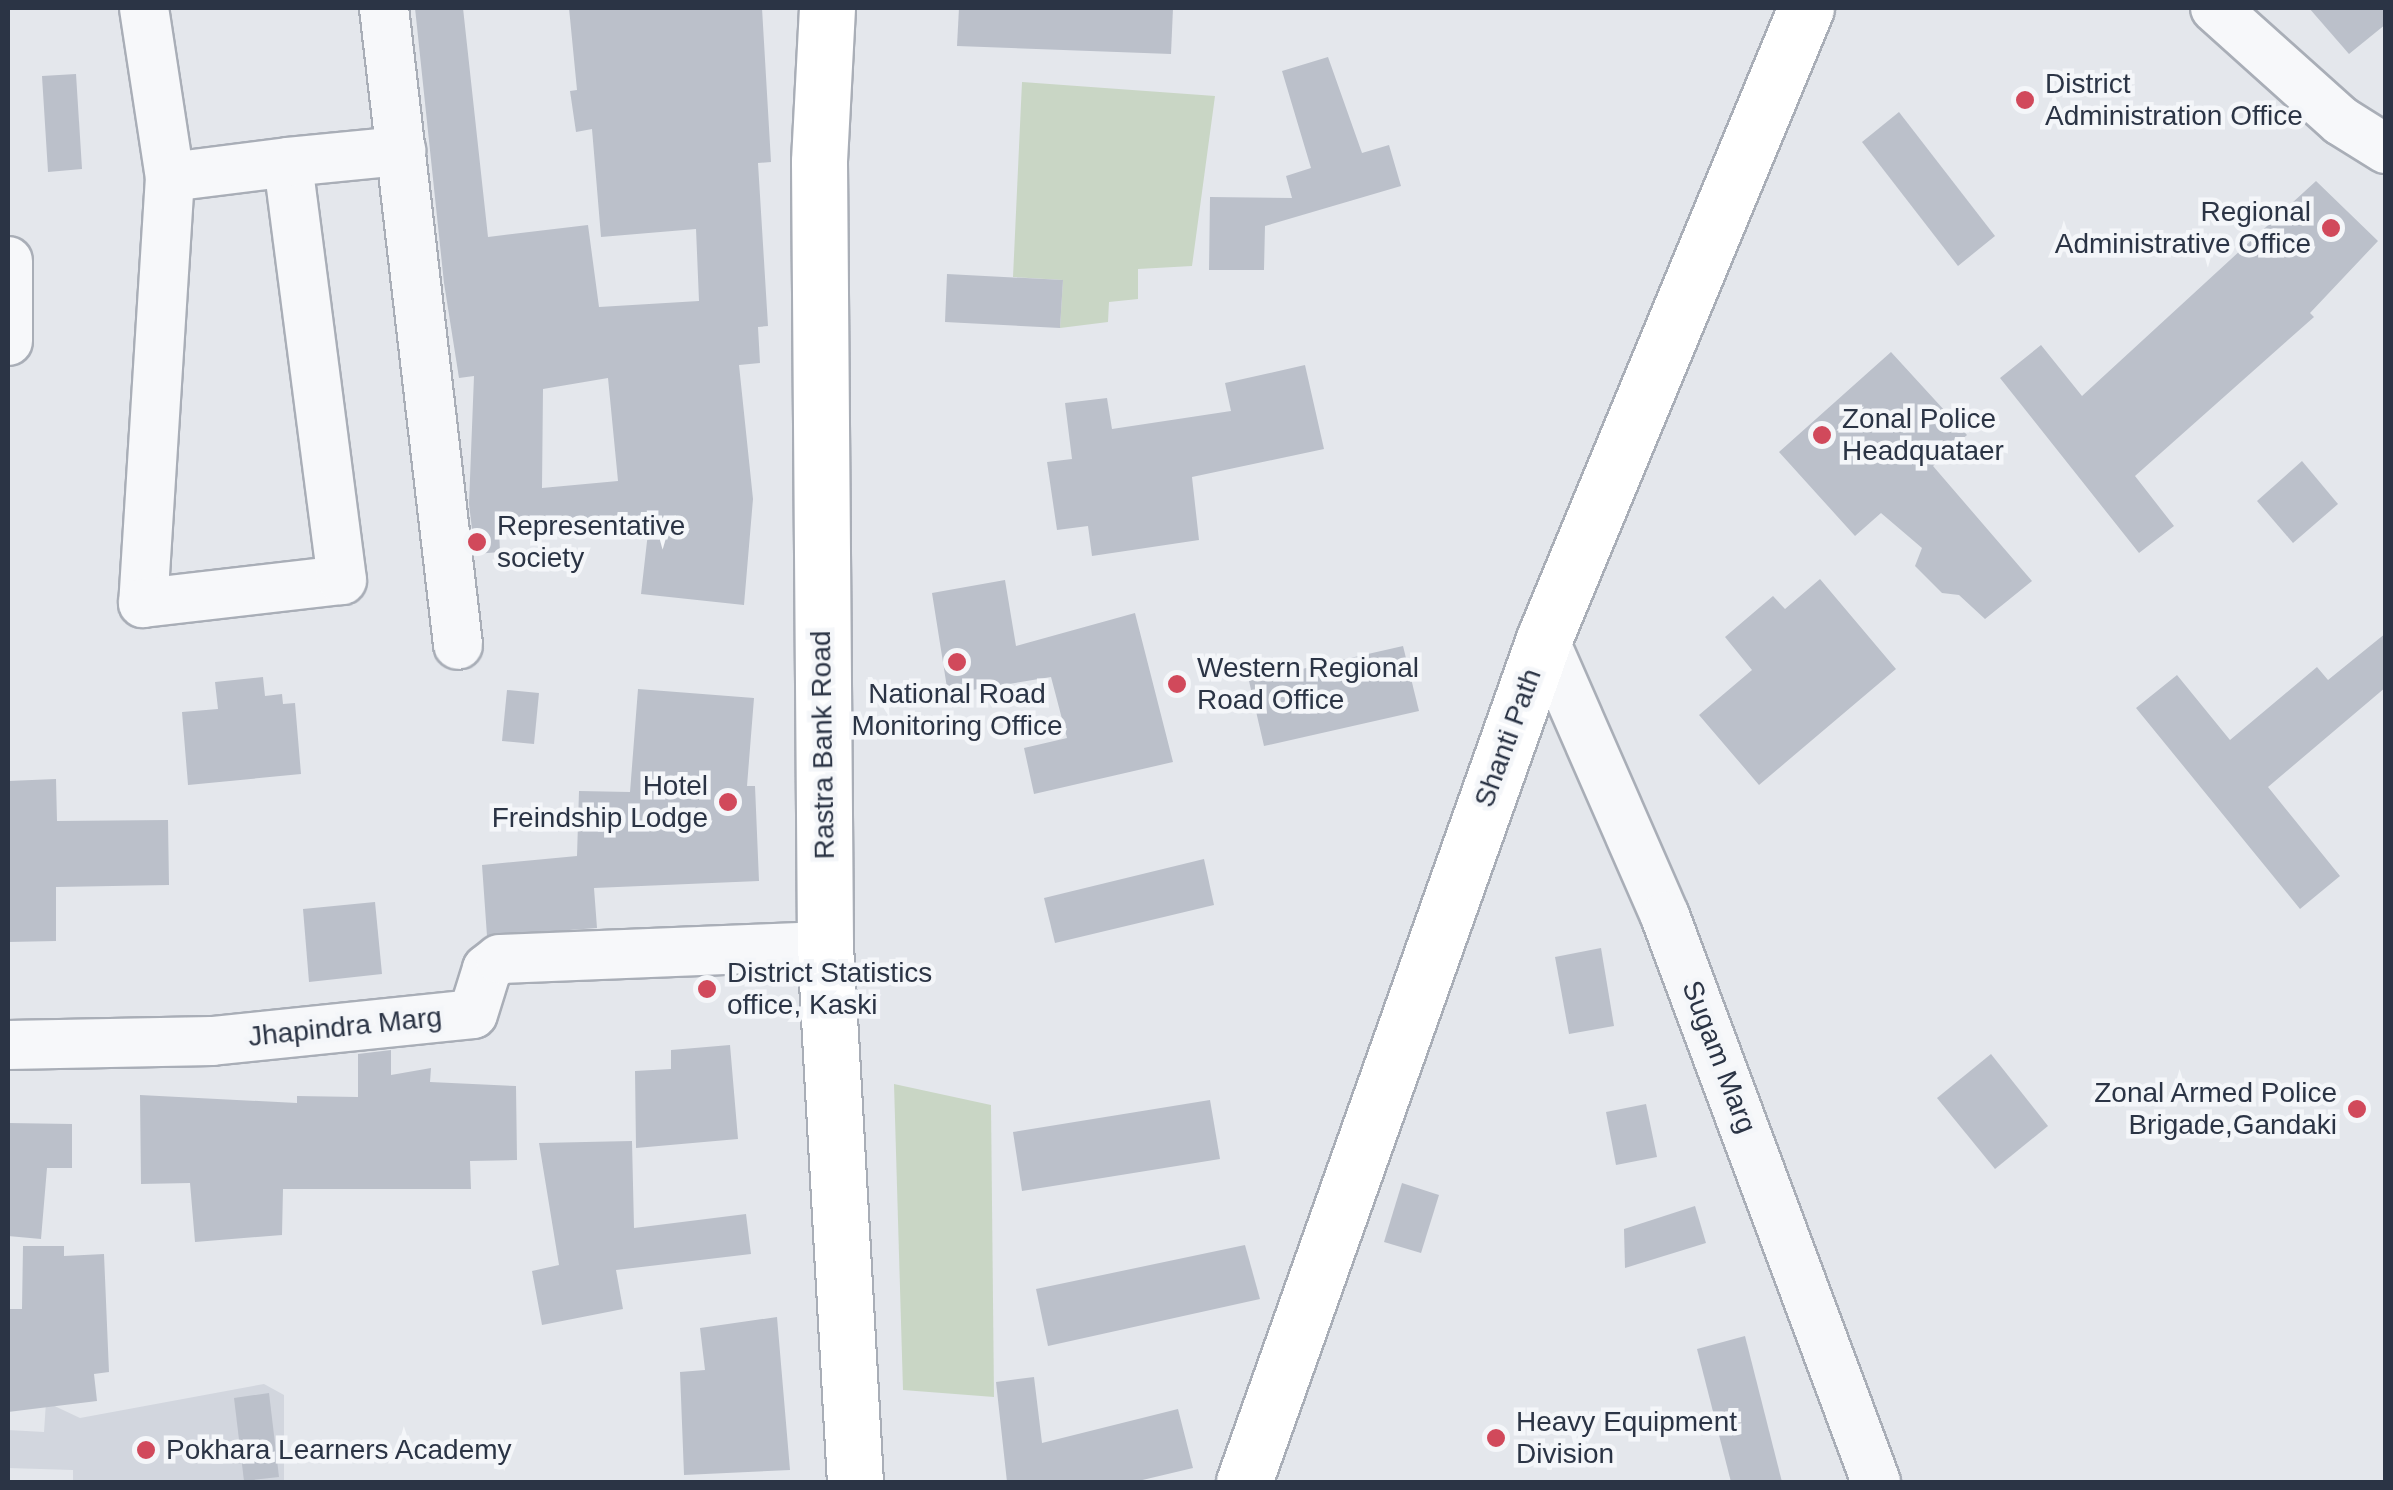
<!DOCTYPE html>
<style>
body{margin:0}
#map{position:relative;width:2393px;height:1490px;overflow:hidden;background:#e4e7ec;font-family:Helvetica,sans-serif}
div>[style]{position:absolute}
.built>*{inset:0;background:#d2d6de}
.green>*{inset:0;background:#c9d6c5}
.building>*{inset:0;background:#bbc0ca}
.roads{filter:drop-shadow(2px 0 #a9aeb7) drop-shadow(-2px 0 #a9aeb7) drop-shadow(0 2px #a9aeb7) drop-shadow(0 -2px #a9aeb7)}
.street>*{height:48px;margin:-24px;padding:0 24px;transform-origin:24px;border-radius:24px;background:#f7f8fa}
.secondary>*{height:55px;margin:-27.5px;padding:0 27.5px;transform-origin:27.5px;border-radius:27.5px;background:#fff}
.dots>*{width:28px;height:28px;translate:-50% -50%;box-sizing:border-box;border:5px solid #f4f6f9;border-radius:50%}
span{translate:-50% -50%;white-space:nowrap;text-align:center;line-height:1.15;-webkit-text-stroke:9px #f4f6f9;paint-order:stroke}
.poi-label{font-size:28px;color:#2b3445}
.left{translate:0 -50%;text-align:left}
.right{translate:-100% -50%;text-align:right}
.street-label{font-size:28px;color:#2b3445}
.frame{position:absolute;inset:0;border:10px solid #2b3445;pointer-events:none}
</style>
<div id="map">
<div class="built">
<div style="clip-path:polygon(264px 1384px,284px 1395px,284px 1482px,73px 1482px,73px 1470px,8px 1468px,8px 1430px,44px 1432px,46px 1402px,80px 1418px)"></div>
</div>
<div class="green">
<div style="clip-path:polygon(1022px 82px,1215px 96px,1192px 266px,1138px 269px,1138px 299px,1109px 302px,1108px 322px,1060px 328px,1063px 280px,1013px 277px)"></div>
<div style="clip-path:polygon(894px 1084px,991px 1105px,994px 1397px,903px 1390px)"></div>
</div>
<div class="building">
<div style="clip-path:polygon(evenodd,415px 8px,463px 8px,488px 237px,588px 225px,599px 307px,699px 301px,696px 229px,601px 237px,592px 129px,576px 132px,570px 91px,577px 90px,569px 8px,762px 8px,771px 162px,758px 163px,768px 326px,758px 327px,760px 363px,739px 365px,753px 499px,744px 605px,641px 594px,650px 515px,499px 530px,500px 552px,475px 554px,469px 504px,474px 376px,459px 378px,444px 283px,415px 8px,608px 378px,618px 481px,542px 488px,543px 389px,608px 378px)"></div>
<div style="clip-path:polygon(959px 8px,1173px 8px,1171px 54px,957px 46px)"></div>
<div style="clip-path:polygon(2309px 8px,2386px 8px,2386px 24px,2349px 54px)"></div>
<div style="clip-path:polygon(1328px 57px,1362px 153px,1389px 145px,1401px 186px,1265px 226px,1264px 270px,1209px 270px,1210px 197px,1292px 198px,1286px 176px,1311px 168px,1282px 71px)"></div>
<div style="clip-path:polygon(76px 74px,82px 169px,48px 172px,42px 76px)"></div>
<div style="clip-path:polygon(1899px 112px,1995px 236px,1958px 266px,1862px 142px)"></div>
<div style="clip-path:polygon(2316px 181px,2378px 241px,2310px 313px,2314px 317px,2135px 476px,2174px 526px,2139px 553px,2000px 378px,2041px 345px,2082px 396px)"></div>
<div style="clip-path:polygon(947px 274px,1063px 280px,1060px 328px,945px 322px)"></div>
<div style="clip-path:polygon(1891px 352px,1967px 435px,1933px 466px,2032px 581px,1985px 619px,1959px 595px,1942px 593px,1915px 566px,1922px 548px,1881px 513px,1855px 536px,1779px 452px)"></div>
<div style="clip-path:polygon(1305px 365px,1324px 449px,1192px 477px,1199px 540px,1092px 556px,1088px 526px,1057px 530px,1047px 462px,1072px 459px,1065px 403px,1107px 398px,1112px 429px,1231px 411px,1225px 383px)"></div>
<div style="clip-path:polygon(2302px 461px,2338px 504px,2293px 543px,2257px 501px)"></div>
<div style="clip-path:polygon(1820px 579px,1896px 669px,1759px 785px,1699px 715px,1752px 670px,1725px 637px,1773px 596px,1785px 609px)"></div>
<div style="clip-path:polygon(1005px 580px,1016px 646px,1135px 613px,1173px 762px,1034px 794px,1024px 748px,1067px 738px,1051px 677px,948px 694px,932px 593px)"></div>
<div style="clip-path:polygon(2386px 633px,2386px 687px,2268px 787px,2340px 876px,2300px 909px,2136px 708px,2177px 675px,2230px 740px,2317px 667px,2328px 680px)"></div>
<div style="clip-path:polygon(1403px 646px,1419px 711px,1264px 746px,1249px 681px)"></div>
<div style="clip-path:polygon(263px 677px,265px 696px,282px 694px,283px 704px,295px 703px,301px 774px,188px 785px,182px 712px,218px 709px,215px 682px)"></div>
<div style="clip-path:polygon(638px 689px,754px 698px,747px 786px,755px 786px,759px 881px,594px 888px,597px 928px,487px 936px,482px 865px,577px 856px,579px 791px,630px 792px)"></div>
<div style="clip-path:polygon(507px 690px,539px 693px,534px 744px,502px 741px)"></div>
<div style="clip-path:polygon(56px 779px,57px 821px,168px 820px,169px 885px,56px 887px,56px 941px,8px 942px,8px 781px)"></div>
<div style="clip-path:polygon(1204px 859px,1214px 905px,1055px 943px,1044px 898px)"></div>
<div style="clip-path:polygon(375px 902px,382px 974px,309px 982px,303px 909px)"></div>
<div style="clip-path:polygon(1601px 948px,1614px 1026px,1569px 1034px,1555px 957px)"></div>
<div style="clip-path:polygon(730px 1045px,738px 1139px,636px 1148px,635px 1071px,671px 1069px,671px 1050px)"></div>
<div style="clip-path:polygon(391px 1050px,391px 1075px,431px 1068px,430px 1082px,516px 1086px,517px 1160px,470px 1161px,471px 1189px,283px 1189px,282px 1235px,195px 1242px,190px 1183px,141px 1184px,140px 1095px,297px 1103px,297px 1096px,358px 1097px,358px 1054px)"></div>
<div style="clip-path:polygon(1991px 1054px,2048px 1126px,1995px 1169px,1937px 1098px)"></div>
<div style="clip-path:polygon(1210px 1100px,1220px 1159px,1022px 1191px,1013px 1132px)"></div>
<div style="clip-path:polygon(1646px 1104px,1657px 1157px,1616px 1165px,1606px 1112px)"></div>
<div style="clip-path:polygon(8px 1123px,72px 1124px,72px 1168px,47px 1168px,41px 1239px,8px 1236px)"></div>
<div style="clip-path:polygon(632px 1141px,634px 1228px,746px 1214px,751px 1254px,616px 1270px,623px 1309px,542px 1325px,532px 1271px,559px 1265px,539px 1143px)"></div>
<div style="clip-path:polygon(1402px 1183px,1439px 1195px,1421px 1253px,1384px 1242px)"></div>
<div style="clip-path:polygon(1695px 1206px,1706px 1243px,1625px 1268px,1624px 1229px)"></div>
<div style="clip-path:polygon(1245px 1245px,1260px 1299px,1048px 1346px,1036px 1289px)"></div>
<div style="clip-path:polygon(23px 1246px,64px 1246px,64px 1256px,104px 1254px,109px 1372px,94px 1374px,97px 1401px,8px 1412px,8px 1309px,22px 1309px)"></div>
<div style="clip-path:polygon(777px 1317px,790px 1470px,684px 1475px,680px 1372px,705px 1370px,700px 1328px)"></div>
<div style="clip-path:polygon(1745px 1336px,1782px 1482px,1731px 1482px,1697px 1349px)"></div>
<div style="clip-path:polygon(1034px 1377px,1042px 1443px,1178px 1409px,1193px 1468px,1134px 1482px,1007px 1482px,996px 1382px)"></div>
<div style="clip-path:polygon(269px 1393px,279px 1477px,244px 1481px,234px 1398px)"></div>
</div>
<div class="roads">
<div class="street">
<div style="left:144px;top:8px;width:171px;rotate:81.3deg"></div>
<div style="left:170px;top:177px;width:427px;rotate:93.6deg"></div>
<div style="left:143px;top:603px;width:200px;rotate:-6.6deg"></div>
<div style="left:342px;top:580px;width:421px;rotate:-97.4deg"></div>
<div style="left:288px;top:162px;width:114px;rotate:-5.6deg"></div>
<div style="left:384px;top:8px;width:641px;rotate:83.37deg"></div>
<div style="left:2215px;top:8px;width:169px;rotate:41.9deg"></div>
<div style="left:2341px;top:121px;width:53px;rotate:31.9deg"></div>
<div style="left:170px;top:177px;width:119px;rotate:-7.2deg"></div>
<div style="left:8px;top:261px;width:80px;rotate:90deg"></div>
<div style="left:1544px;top:639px;width:302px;rotate:66.4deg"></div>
<div style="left:1665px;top:916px;width:604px;rotate:69.55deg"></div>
<div style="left:8px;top:1045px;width:204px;rotate:-1.1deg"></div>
<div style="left:212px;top:1041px;width:262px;rotate:-5.9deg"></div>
<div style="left:473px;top:1014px;width:47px;rotate:-72.7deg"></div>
<div style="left:487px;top:969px;width:16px;rotate:-38deg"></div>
<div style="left:500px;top:959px;width:325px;rotate:-2.3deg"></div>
</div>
<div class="secondary">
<div style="left:827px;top:8px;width:154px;rotate:93deg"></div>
<div style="left:819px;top:162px;width:784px;rotate:89.56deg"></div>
<div style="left:825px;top:946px;width:537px;rotate:86.8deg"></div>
<div style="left:1244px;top:1482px;width:895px;rotate:-70.41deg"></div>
<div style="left:1544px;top:639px;width:683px;rotate:-67.45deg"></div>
</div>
</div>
<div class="dots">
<div style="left:2025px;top:100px;background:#d1495b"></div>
<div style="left:2331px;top:228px;background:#d1495b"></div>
<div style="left:1822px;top:435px;background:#d1495b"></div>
<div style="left:477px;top:542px;background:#d1495b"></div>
<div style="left:957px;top:662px;background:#d1495b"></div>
<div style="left:1177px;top:684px;background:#d1495b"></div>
<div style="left:728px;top:802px;background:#d1495b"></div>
<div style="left:707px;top:989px;background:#d1495b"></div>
<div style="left:2357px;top:1109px;background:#d1495b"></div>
<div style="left:1496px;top:1438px;background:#d1495b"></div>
<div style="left:146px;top:1450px;background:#d1495b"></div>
</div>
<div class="poi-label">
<span class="left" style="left:2045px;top:100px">District<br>Administration Office</span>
<span class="right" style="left:2311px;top:228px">Regional<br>Administrative Office</span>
<span class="left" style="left:1842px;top:435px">Zonal Police<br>Headquataer</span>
<span class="left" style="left:497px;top:542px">Representative<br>society</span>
<span class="left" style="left:1197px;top:684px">Western Regional<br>Road Office</span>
<span style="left:957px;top:710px">National Road<br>Monitoring Office</span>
<span class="right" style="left:708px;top:802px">Hotel<br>Freindship Lodge</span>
<span class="left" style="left:727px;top:989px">District Statistics<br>office, Kaski</span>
<span class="right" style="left:2337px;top:1109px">Zonal Armed Police<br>Brigade,Gandaki</span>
<span class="left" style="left:1516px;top:1438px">Heavy Equipment<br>Division</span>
<span class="left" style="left:166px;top:1450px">Pokhara Learners Academy</span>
</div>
<div class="street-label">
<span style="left:1508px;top:738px;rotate:-70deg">Shanti Path</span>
<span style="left:823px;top:745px;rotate:-91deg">Rastra Bank Road</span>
<span style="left:345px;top:1027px;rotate:-6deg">Jhapindra Marg</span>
<span style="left:1719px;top:1057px;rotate:69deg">Sugam Marg</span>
</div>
<div class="frame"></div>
</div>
